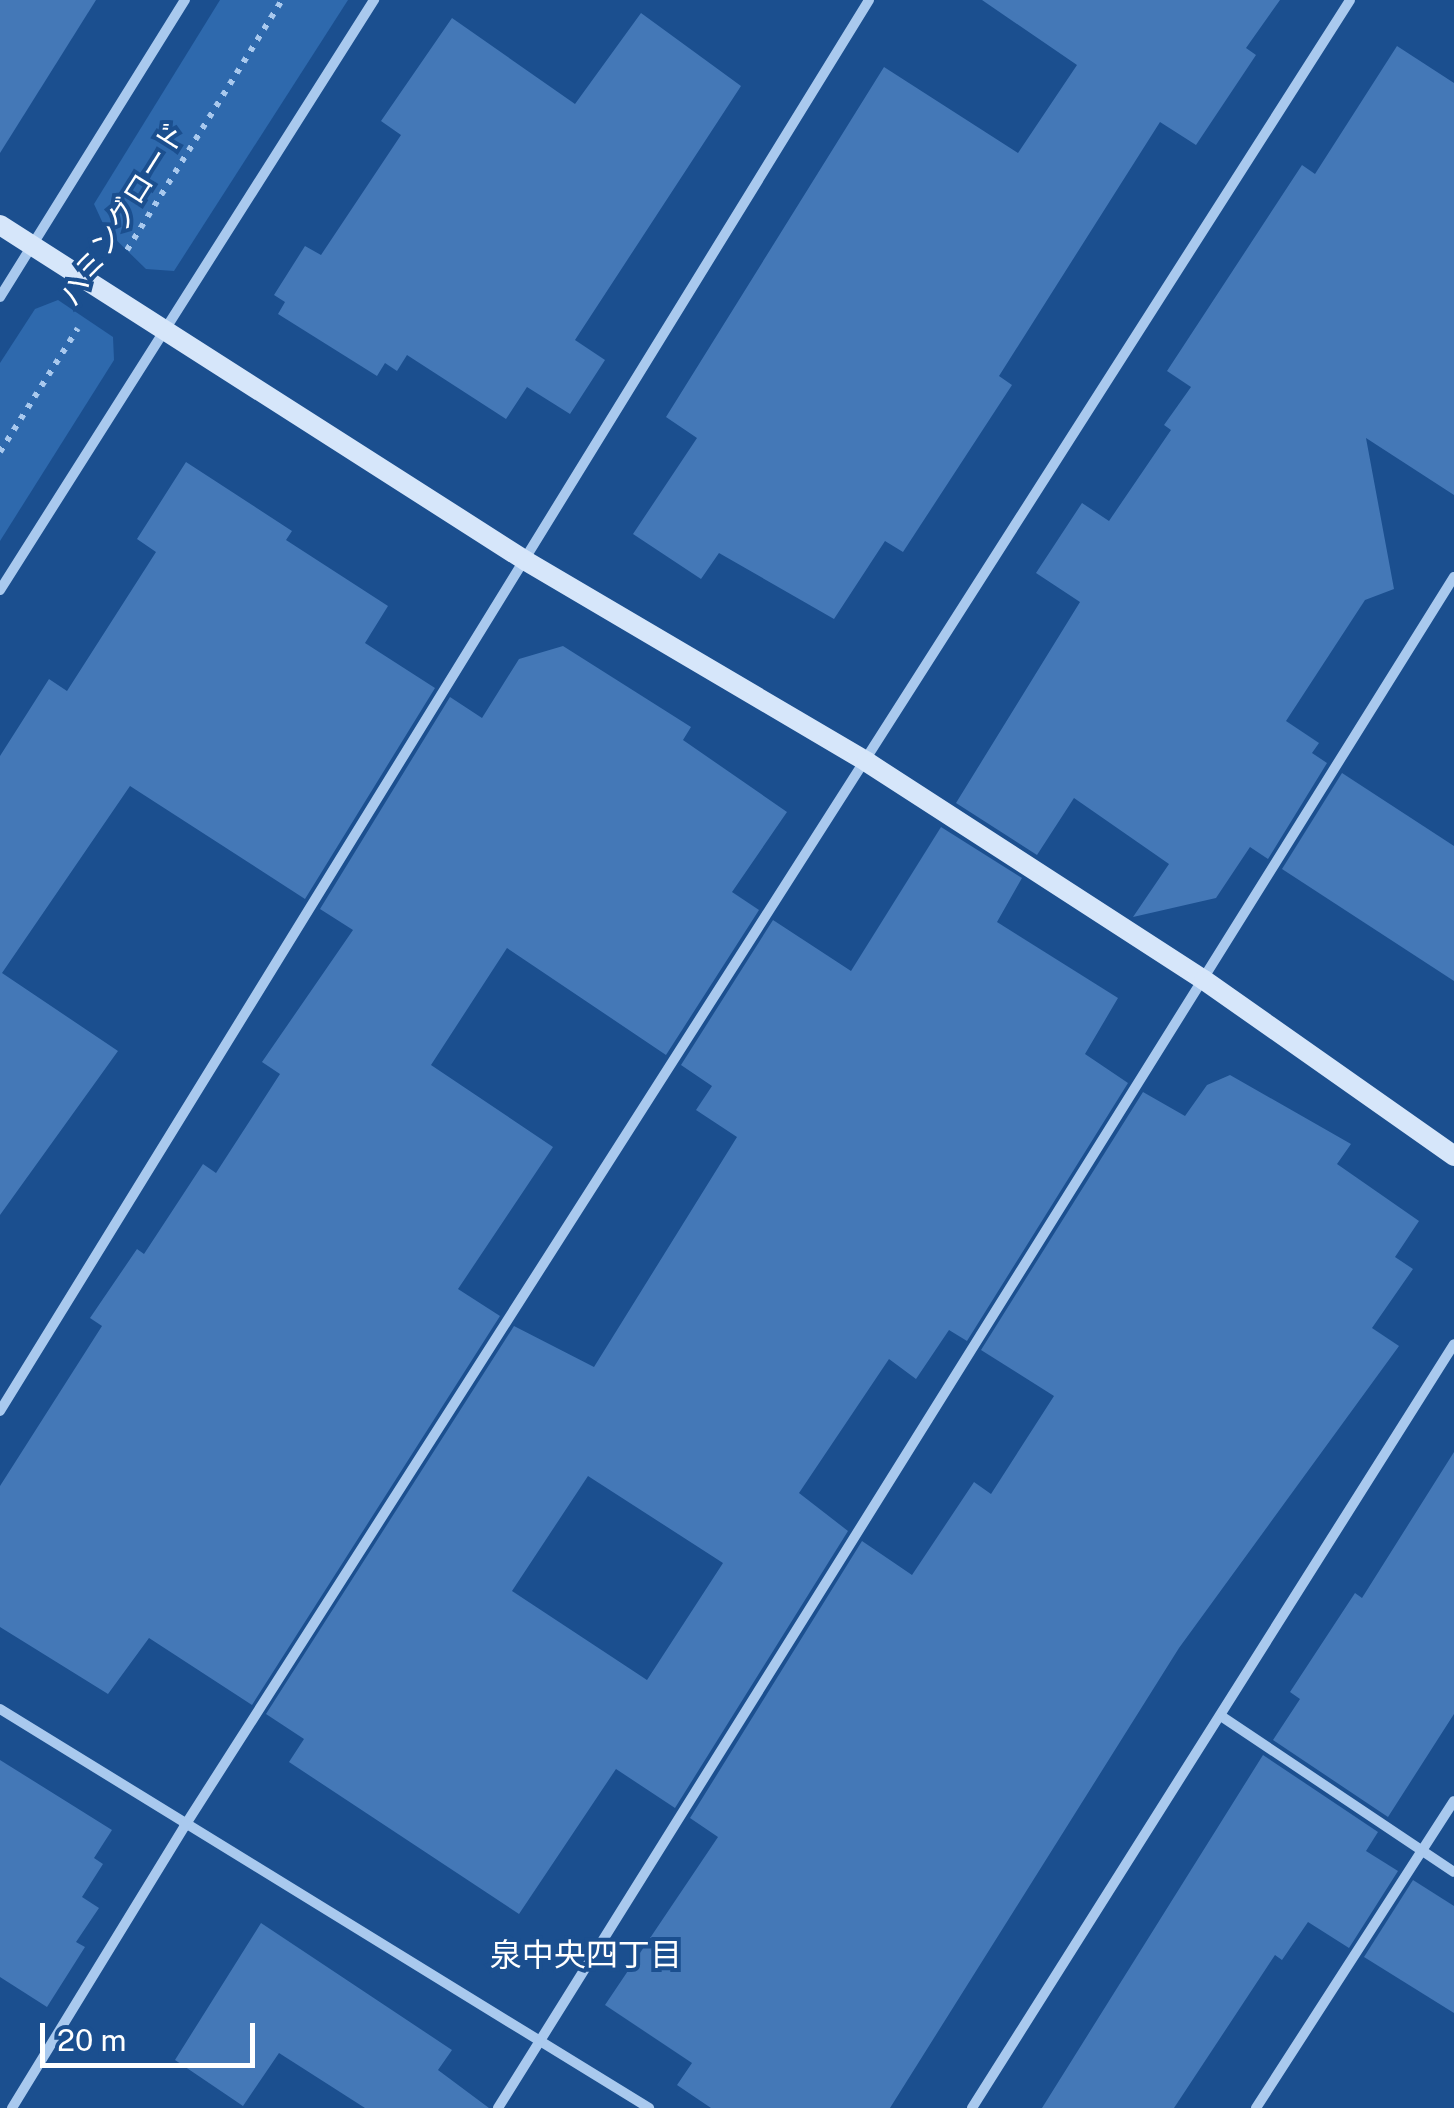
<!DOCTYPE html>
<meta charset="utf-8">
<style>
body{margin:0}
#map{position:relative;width:1454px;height:2108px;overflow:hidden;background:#1b4f8f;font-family:"Public Sans","Noto Sans JP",sans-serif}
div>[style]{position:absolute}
.green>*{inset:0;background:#2e69ad}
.building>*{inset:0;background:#4478b7}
.path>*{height:6px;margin-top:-3px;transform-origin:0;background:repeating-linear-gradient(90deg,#a9c9ee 0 5px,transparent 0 13px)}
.street>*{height:10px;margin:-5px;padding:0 5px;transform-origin:5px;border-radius:5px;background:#a9c9ee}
.secondary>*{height:20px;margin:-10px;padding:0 10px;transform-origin:10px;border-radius:10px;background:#d6e6fa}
span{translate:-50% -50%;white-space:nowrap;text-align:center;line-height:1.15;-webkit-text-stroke:8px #1b4f8f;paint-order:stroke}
.street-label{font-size:30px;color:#fff}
.neighbourhood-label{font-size:32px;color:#fff}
.scale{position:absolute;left:40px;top:2023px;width:215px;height:45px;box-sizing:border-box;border:5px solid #fff;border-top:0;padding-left:12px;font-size:30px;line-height:35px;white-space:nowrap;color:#fff;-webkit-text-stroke:8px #1b4f8f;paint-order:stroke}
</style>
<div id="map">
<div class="green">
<div style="clip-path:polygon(220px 0,348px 0,174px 271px,146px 269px,106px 230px,94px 204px)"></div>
<div style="clip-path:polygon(58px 300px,113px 337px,114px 360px,0 541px,0 363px,35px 309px)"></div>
</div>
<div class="building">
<div style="clip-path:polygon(0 0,96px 0,0 153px)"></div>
<div style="clip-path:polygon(982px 0,1280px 0,1246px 48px,1256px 55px,1196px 145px,1160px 122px,999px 376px,1012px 385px,903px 552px,885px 541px,834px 619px,719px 553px,701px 579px,633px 534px,697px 438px,666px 417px,884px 67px,1018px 153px,1077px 65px)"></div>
<div style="clip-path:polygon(641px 13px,741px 86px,575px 340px,605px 360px,570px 414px,527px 387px,506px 419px,407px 355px,397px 371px,385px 363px,377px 376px,278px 314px,285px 302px,274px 295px,305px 246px,321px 255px,401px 135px,381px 121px,452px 18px,575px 104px)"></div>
<div style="clip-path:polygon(1397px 46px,1454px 83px,1454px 495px,1366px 438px,1394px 589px,1365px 600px,1286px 721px,1319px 743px,1312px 753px,1327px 763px,1268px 859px,1250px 847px,1216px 898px,1133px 917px,1169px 864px,1074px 798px,1037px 855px,956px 803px,1080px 602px,1036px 573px,1082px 503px,1109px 521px,1171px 430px,1164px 425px,1191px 387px,1167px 371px,1302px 165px,1315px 174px)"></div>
<div style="clip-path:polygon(186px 462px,292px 531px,286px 540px,388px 606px,365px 643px,435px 688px,305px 899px,130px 786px,2px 973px,118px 1051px,0 1215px,0 756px,49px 679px,67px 691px,156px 552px,137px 539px)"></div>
<div style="clip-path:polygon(563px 646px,691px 727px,683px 740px,787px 812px,732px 892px,759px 910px,666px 1055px,507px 948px,431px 1065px,553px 1147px,458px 1289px,500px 1316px,252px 1705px,149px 1638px,108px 1694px,0 1627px,0 1486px,102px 1326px,90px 1318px,137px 1249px,144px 1254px,203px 1164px,216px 1173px,280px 1074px,262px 1062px,353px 930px,320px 909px,450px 697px,482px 718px,519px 659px)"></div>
<div style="clip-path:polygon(1342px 773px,1454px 846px,1454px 981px,1282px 869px)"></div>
<div style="clip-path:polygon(evenodd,941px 827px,1022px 878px,997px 922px,1118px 998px,1085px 1054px,1128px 1083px,967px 1341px,949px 1330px,916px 1379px,889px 1359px,799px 1493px,848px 1531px,675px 1808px,616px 1769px,519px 1914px,289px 1762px,304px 1739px,266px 1714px,514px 1326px,594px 1367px,737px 1137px,696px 1110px,712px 1086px,681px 1065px,773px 920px,851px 971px,941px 827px,588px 1476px,723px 1563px,647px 1680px,512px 1591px,588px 1476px)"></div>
<div style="clip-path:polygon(1230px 1075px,1351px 1144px,1337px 1164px,1419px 1221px,1395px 1257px,1413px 1269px,1372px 1328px,1399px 1346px,1179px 1648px,890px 2108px,711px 2108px,677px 2085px,692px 2063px,605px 2005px,718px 1837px,690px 1818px,862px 1541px,912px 1575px,974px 1482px,991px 1494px,1054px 1396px,981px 1350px,1143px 1092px,1185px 1116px,1207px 1085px)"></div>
<div style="clip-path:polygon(1454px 1452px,1454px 1714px,1388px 1817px,1273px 1740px,1300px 1699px,1290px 1692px,1355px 1593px,1362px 1598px)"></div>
<div style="clip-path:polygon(1263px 1755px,1378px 1832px,1366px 1851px,1398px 1871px,1349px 1948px,1308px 1922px,1282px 1960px,1275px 1955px,1174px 2108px,1042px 2108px)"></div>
<div style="clip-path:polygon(0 1760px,112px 1830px,94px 1858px,103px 1864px,82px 1897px,99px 1908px,76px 1942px,85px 1947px,47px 2007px,0 1977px)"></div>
<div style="clip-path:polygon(1413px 1880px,1454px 1906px,1454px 2013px,1364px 1957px)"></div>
<div style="clip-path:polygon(261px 1923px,452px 2050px,438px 2070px,489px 2108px,365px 2108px,279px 2053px,243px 2106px,175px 2060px)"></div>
</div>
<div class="path">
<div style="left:127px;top:250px;width:294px;rotate:-58.2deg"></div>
<div style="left:0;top:452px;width:146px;rotate:-57.8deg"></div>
</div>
<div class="street">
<div style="left:0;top:297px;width:350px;rotate:-58.1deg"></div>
<div style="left:0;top:590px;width:699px;rotate:-57.63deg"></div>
<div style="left:0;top:1411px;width:1657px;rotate:-58.37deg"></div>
<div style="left:0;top:1709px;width:762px;rotate:31.58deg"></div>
<div style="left:1221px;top:1716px;width:280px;rotate:33.8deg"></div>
<div style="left:12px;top:2108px;width:329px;rotate:-58.5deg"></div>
<div style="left:184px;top:1827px;width:2167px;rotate:-57.45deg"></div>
<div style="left:498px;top:2108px;width:1805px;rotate:-58.02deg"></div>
<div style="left:972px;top:2108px;width:903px;rotate:-57.75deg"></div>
<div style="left:1256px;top:2108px;width:365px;rotate:-57.2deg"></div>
</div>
<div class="secondary">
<div style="left:0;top:225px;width:624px;rotate:32.57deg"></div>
<div style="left:526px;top:561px;width:396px;rotate:30.5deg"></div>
<div style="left:867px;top:762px;width:401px;rotate:32.9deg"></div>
<div style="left:1204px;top:980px;width:306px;rotate:35.1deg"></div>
</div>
<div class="street-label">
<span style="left:122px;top:214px;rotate:-58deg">ハミングロード</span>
</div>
<div class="neighbourhood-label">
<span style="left:586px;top:1955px">泉中央四丁目</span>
</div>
<div class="scale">20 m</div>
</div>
